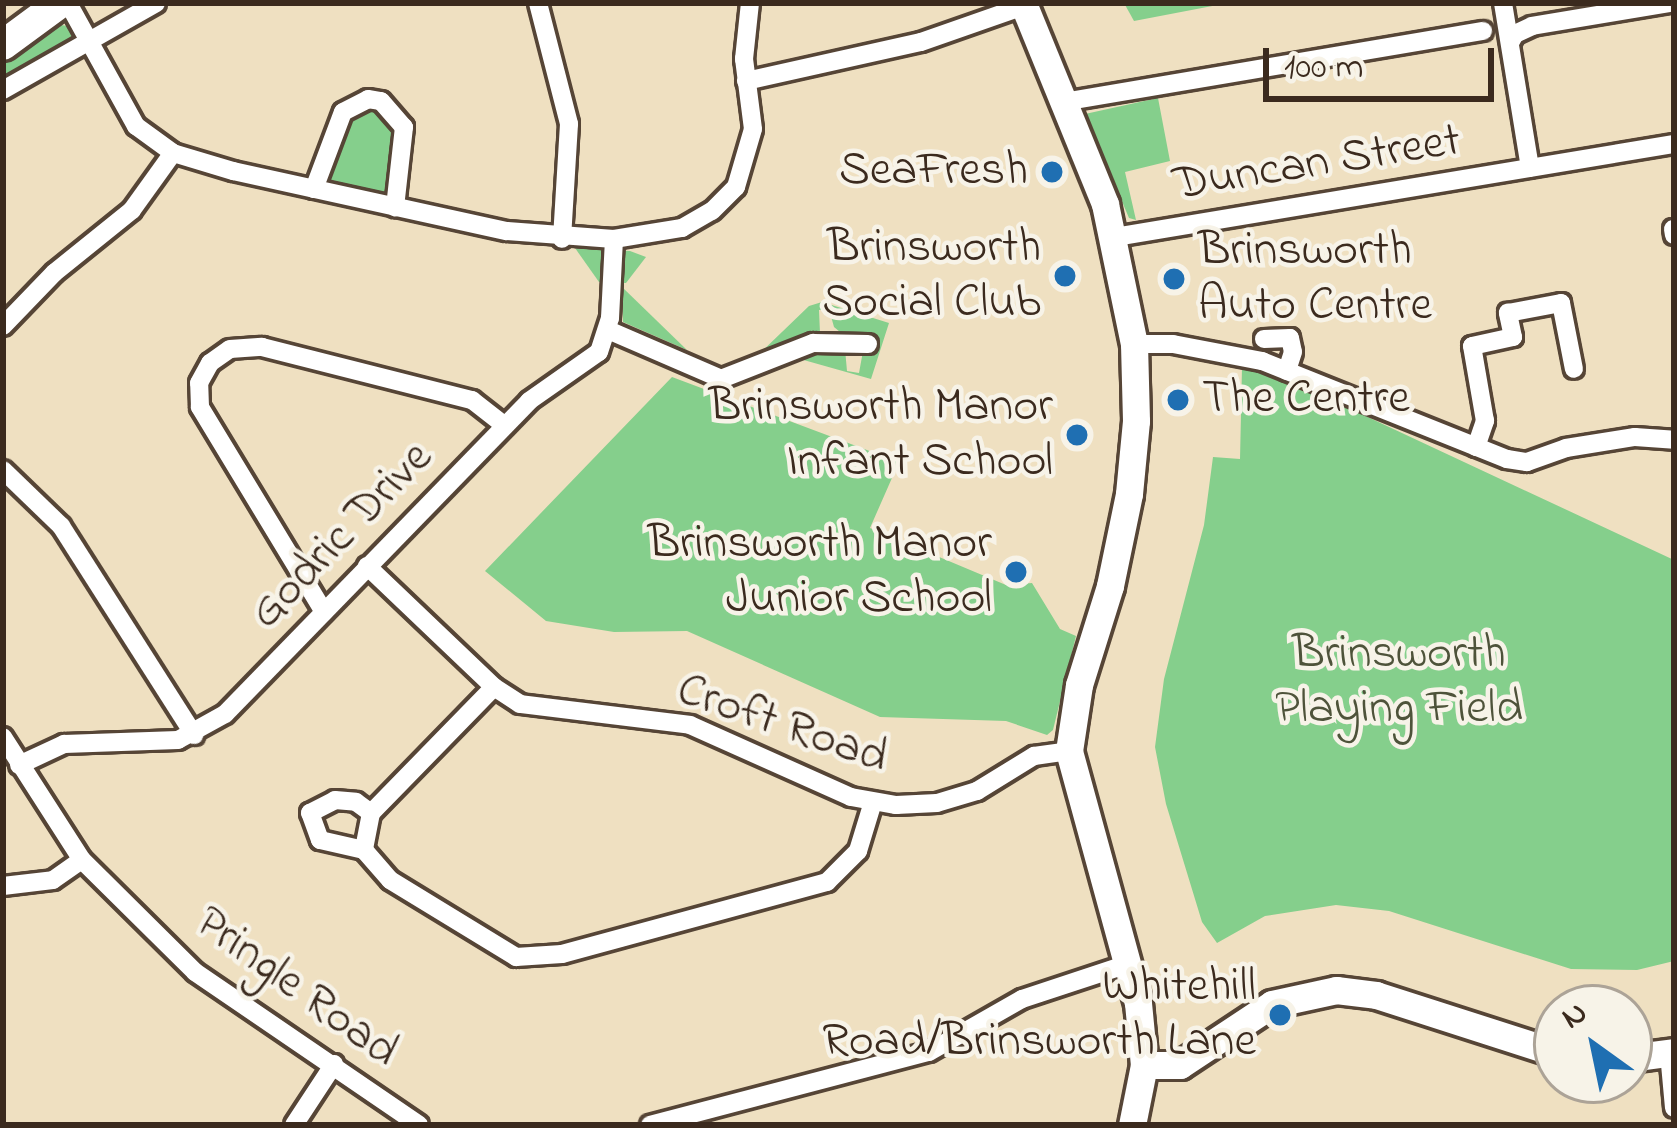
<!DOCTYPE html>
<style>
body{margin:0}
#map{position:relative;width:1677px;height:1128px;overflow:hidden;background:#efe0c1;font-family:"Indie Flower",sans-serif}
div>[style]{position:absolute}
.green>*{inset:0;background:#85cf8c}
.roads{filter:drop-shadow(3px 0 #564536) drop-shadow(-3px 0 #564536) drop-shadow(0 3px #564536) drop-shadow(0 -3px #564536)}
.street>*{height:18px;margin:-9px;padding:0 9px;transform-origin:9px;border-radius:9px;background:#fff}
.secondary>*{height:27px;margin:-13.5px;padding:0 13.5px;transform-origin:13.5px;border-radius:13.5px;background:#fff}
.primary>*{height:30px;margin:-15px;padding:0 15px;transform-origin:15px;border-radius:15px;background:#fff}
.dots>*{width:33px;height:33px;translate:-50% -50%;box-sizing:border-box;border:6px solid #f7f3e8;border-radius:50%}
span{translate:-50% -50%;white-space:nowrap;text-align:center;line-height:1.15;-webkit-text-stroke:9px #f7f3e8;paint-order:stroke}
.street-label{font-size:48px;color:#3b2a1e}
.poi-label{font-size:48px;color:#3b2a1e}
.right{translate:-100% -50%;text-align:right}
.left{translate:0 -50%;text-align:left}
.park-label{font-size:48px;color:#4e533a}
.frame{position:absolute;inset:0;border:6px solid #3b2a1e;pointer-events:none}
.north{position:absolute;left:1533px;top:984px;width:120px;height:120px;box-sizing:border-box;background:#f7f3e8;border:3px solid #aca397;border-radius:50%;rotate:327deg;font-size:33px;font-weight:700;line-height:48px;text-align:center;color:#3b2a1e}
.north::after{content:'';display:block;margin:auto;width:42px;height:54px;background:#1f6fb2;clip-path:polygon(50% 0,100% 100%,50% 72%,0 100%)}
.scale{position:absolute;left:1263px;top:48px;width:231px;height:54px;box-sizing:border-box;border:6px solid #3b2a1e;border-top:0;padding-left:15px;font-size:36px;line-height:42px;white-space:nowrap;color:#3b2a1e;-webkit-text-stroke:9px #f7f3e8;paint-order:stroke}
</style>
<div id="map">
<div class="green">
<div style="clip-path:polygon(1124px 3px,1228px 3px,1134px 21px)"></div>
<div style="clip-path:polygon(54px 24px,68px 26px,72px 37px,3px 84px,3px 57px)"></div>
<div style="clip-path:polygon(1158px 98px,1170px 161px,1125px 172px,1136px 220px,1129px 218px,1085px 114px)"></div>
<div style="clip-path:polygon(370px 109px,395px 124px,386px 194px,330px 182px,348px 124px)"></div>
<div style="clip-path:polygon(575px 248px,630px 251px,646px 257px,626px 283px,599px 282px)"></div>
<div style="clip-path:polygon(622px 287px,687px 350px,623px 322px)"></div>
<div style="clip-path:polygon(822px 302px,889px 323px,871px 379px,793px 357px,845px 349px,847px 371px,859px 373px,863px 351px,834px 327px,829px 309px,819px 310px,820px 333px,814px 338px,753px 360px,809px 306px)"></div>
<div style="clip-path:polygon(1242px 367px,1280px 376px,1674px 560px,1674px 961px,1637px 970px,1571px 969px,1389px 911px,1336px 905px,1265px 916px,1217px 943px,1202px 922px,1166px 804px,1155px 747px,1164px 679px,1204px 525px,1213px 457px,1240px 459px)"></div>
<div style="clip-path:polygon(672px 377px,899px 462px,870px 528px,1006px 585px,1032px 583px,1060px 629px,1076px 636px,1053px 730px,1047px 735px,1006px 721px,880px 717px,687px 631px,614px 632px,546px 621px,485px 571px)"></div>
</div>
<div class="roads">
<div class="street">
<div style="left:68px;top:3px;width:141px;rotate:61.1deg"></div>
<div style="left:136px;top:126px;width:46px;rotate:36.1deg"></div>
<div style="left:173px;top:153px;width:63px;rotate:16.7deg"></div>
<div style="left:233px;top:171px;width:280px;rotate:12.4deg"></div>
<div style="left:507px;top:231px;width:107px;rotate:4.3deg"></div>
<div style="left:614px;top:239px;width:69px;rotate:-9.2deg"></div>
<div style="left:682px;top:228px;width:34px;rotate:-30deg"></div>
<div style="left:712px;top:211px;width:34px;rotate:-45deg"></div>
<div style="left:736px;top:187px;width:60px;rotate:-73.7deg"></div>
<div style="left:753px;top:129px;width:71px;rotate:-97.3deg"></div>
<div style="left:744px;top:59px;width:56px;rotate:-83.9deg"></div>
<div style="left:538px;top:3px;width:125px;rotate:75.6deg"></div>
<div style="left:569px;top:124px;width:115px;rotate:93.5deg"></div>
<div style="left:1503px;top:3px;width:167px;rotate:80.7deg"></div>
<div style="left:1510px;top:43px;width:10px;rotate:-61deg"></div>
<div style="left:1515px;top:34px;width:19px;rotate:-25deg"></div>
<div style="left:1532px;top:26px;width:139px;rotate:-9.5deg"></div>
<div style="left:746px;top:81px;width:179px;rotate:-12.6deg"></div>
<div style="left:921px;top:42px;width:109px;rotate:-19.3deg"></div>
<div style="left:3px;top:90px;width:176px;rotate:-29.6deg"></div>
<div style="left:1063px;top:102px;width:426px;rotate:-9.6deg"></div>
<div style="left:314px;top:189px;width:82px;rotate:-69.4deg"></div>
<div style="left:343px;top:112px;width:28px;rotate:-27deg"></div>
<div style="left:368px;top:99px;width:13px;rotate:9deg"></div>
<div style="left:381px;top:101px;width:35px;rotate:49deg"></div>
<div style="left:404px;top:127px;width:81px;rotate:96.4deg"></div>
<div style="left:1673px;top:229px;width:6px;rotate:81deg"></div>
<div style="left:1115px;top:237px;width:567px;rotate:-9.45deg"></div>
<div style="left:3px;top:326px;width:74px;rotate:-46.1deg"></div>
<div style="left:54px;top:273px;width:100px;rotate:-38.9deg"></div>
<div style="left:132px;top:210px;width:70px;rotate:-54.3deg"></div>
<div style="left:608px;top:330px;width:123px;rotate:23.4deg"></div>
<div style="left:721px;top:379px;width:99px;rotate:-21.4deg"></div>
<div style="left:813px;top:343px;width:55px;rotate:1deg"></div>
<div style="left:1264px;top:339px;width:26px;rotate:-2deg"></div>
<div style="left:1290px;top:338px;width:14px;rotate:78deg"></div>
<div style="left:1293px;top:352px;width:20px;rotate:108deg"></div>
<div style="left:1134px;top:344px;width:39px"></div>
<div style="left:1173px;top:344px;width:91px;rotate:10.8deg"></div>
<div style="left:1262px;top:361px;width:264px;rotate:21.8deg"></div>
<div style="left:1507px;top:459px;width:20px;rotate:9deg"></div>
<div style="left:1527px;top:462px;width:41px;rotate:-19.7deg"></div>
<div style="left:1566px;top:448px;width:70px;rotate:-9.1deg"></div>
<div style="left:1635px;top:437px;width:39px;rotate:4deg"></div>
<div style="left:1476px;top:447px;width:28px;rotate:-71deg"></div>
<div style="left:1485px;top:421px;width:76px;rotate:-99.8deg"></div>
<div style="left:1472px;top:346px;width:42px;rotate:-12.4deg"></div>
<div style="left:1513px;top:337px;width:25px;rotate:-102deg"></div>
<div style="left:1508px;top:313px;width:54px;rotate:-10.7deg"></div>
<div style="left:1561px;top:303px;width:67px;rotate:78.9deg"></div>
<div style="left:3px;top:470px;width:81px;rotate:44deg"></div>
<div style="left:61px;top:526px;width:248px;rotate:57.5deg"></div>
<div style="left:367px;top:566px;width:175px;rotate:43.6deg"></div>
<div style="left:494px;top:687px;width:31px;rotate:33deg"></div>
<div style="left:520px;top:704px;width:171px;rotate:7deg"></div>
<div style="left:690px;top:725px;width:176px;rotate:24.1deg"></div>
<div style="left:851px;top:797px;width:46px;rotate:10.1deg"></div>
<div style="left:896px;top:805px;width:41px;rotate:-2.8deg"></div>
<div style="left:937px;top:803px;width:42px;rotate:-16.7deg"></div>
<div style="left:977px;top:791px;width:67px;rotate:-31.6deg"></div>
<div style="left:1034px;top:756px;width:35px;rotate:-8deg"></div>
<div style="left:324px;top:612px;width:240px;rotate:-121.2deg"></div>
<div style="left:200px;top:407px;width:24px;rotate:-92deg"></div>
<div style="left:199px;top:383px;width:23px;rotate:-61deg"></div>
<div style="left:210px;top:363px;width:24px;rotate:-35deg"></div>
<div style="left:230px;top:349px;width:32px;rotate:-4deg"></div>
<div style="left:262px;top:347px;width:217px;rotate:14.2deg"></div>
<div style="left:472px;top:400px;width:41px;rotate:38deg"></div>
<div style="left:494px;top:687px;width:176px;rotate:134.3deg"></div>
<div style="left:371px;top:813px;width:38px;rotate:101deg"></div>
<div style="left:364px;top:850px;width:40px;rotate:49deg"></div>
<div style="left:390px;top:880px;width:148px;rotate:31.4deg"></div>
<div style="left:516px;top:957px;width:46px;rotate:-3.7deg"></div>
<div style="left:562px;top:954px;width:275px;rotate:-15.2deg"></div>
<div style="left:827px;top:882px;width:44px;rotate:-45deg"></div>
<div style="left:858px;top:851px;width:51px;rotate:-73deg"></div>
<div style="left:3px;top:737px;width:146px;rotate:57.3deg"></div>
<div style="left:82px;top:860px;width:159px;rotate:44.7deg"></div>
<div style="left:195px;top:972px;width:271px;rotate:34.3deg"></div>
<div style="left:19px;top:765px;width:50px;rotate:-25deg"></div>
<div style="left:64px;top:744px;width:114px;rotate:-2deg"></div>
<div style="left:178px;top:740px;width:54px;rotate:-29deg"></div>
<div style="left:225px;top:714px;width:436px;rotate:-45.8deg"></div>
<div style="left:529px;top:401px;width:85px;rotate:-35deg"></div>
<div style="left:599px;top:352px;width:36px;rotate:-72deg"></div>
<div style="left:610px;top:318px;width:79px;rotate:-87.1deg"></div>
<div style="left:364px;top:850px;width:45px;rotate:-167.2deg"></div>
<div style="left:320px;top:840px;width:29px;rotate:-110deg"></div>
<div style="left:310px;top:813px;width:28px;rotate:-27deg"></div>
<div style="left:335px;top:800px;width:21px;rotate:5deg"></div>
<div style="left:356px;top:802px;width:19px;rotate:36deg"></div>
<div style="left:3px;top:886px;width:50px;rotate:-6.8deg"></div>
<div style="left:53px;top:880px;width:35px;rotate:-35deg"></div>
<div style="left:1669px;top:1053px;width:55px;rotate:84.8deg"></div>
<div style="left:294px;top:1125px;width:73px;rotate:-56.7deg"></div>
<div style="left:650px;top:1125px;width:288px;rotate:-14.7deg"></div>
<div style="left:929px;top:1052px;width:107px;rotate:-29.7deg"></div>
<div style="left:1022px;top:999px;width:112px;rotate:-18.3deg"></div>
</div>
<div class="secondary">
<div style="left:1023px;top:3px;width:217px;rotate:67.8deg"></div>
<div style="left:1105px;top:204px;width:143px;rotate:78.3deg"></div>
<div style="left:1134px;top:344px;width:77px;rotate:88.5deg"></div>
<div style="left:1136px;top:421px;width:73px;rotate:95.5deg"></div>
<div style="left:1129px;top:494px;width:94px;rotate:101.7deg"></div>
<div style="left:1110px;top:586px;width:104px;rotate:107.4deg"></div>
<div style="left:1079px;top:685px;width:67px;rotate:98.6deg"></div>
<div style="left:1069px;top:751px;width:261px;rotate:74.7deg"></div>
<div style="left:1138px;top:1003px;width:62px;rotate:84.5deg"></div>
<div style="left:1144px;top:1065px;width:61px;rotate:101.3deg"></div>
<div style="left:1629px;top:1058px;width:45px;rotate:-7.6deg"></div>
<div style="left:1144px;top:1065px;width:36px"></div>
<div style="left:1180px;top:1065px;width:110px;rotate:-33.5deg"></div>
<div style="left:1272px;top:1004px;width:66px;rotate:-12.3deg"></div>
<div style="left:1336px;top:990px;width:40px;rotate:7.1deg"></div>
<div style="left:1376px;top:995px;width:190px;rotate:17.8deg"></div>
</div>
<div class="primary">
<div style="left:3px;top:45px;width:71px;rotate:-36.4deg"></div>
</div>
</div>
<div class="dots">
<div style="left:1052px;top:172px;background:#1f6fb2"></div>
<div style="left:1065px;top:276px;background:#1f6fb2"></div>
<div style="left:1174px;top:279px;background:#1f6fb2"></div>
<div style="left:1178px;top:400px;background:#1f6fb2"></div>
<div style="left:1077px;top:435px;background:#1f6fb2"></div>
<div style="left:1016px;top:572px;background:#1f6fb2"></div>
<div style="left:1280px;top:1015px;background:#1f6fb2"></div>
</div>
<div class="street-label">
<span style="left:1317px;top:164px;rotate:-9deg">Duncan Street</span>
<span style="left:342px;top:536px;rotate:-46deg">Godric Drive</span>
<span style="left:782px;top:725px;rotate:19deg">Croft Road</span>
<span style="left:296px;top:988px;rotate:36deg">Pringle Road</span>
</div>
<div class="poi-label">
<span class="right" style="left:1028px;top:172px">SeaFresh</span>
<span class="right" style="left:1041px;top:276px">Brinsworth<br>Social Club</span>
<span class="left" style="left:1198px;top:279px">Brinsworth<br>Auto Centre</span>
<span class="left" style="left:1202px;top:400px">The Centre</span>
<span class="right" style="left:1053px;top:435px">Brinsworth Manor<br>Infant School</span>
<span class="right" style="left:992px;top:572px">Brinsworth Manor<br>Junior School</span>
<span class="right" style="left:1256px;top:1015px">Whitehill<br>Road/Brinsworth Lane</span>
</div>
<div class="park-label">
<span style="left:1399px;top:682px">Brinsworth<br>Playing Field</span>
</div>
<div class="frame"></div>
<div class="north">N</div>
<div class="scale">100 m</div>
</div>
